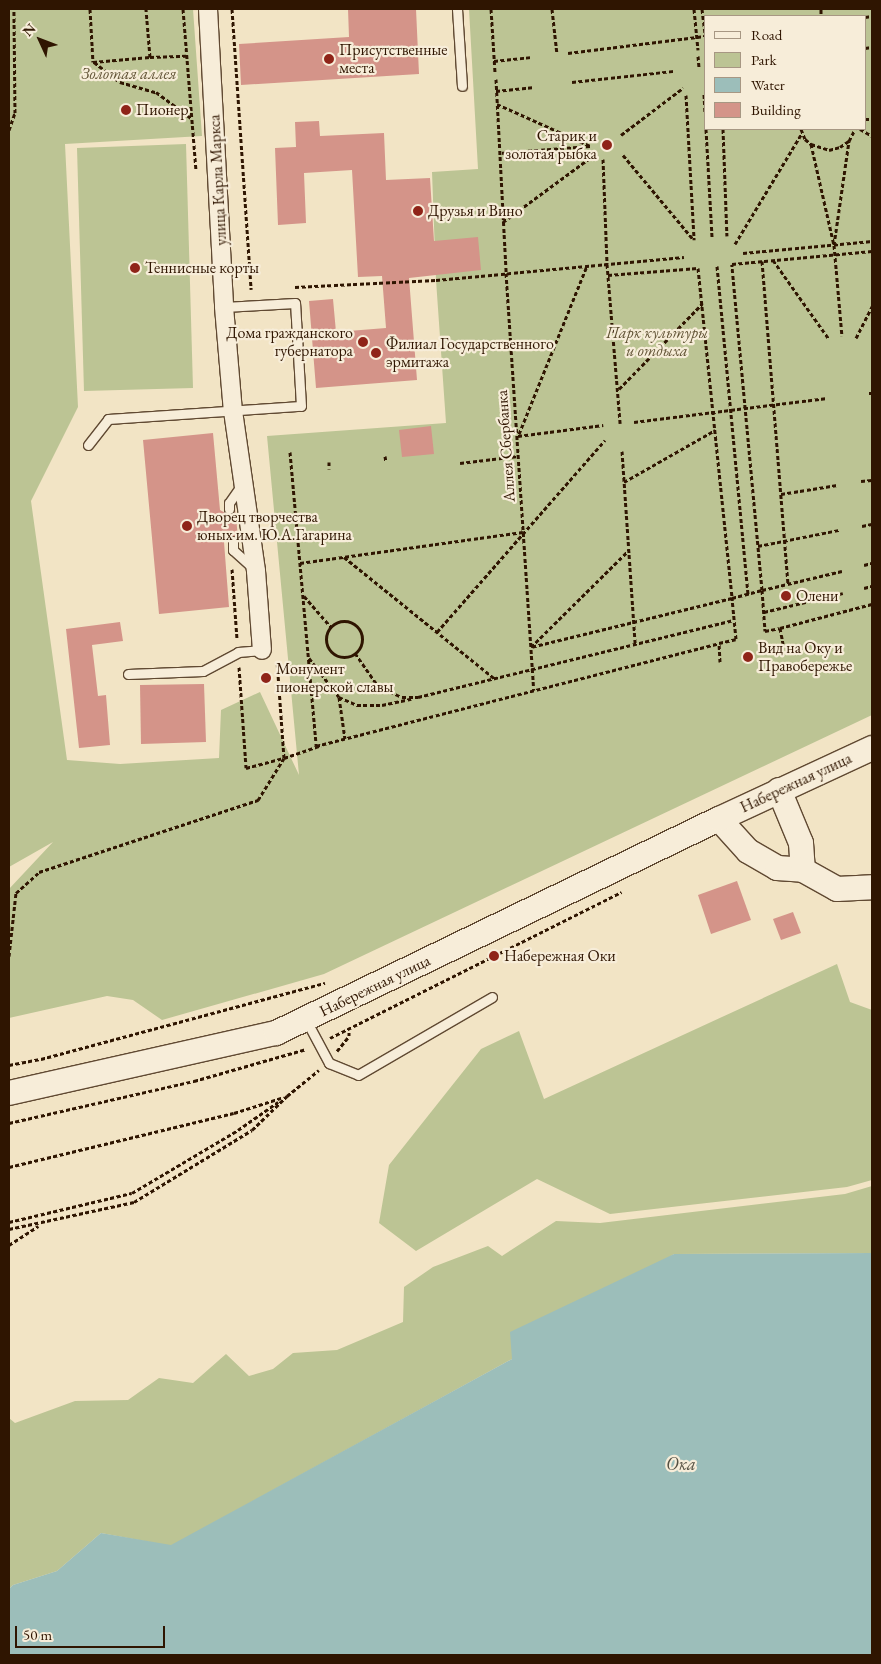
<!DOCTYPE html>
<meta charset="utf-8">
<style>
body{margin:0}
#map{position:relative;width:881px;height:1664px;overflow:hidden;background:#f2e4c5;font-family:"EB Garamond",serif}
div>[style]{position:absolute}
.green>*{inset:0;background:#bcc494}
.water>*{inset:0;background:#9cbeba}
.building>*{inset:0;background:#d49489}
.path>*{height:3px;margin-top:-1.5px;transform-origin:0;background:repeating-linear-gradient(90deg,#2f1501 0 4px,transparent 0 6.5px)}
.path>.ring{margin:-1.5px;padding:0;box-sizing:content-box;background:none;border:3px solid #2f1501;border-radius:50%}
.roads{filter:drop-shadow(1px 0 #604932) drop-shadow(-1px 0 #604932) drop-shadow(0 1px #604932) drop-shadow(0 -1px #604932)}
.lane>*{height:9px;margin:-4.5px;padding:0 4.5px;transform-origin:4.5px;border-radius:4.5px;background:#f7edd9}
.street>*{height:18px;margin:-9px;padding:0 9px;transform-origin:9px;border-radius:9px;background:#f7edd9}
.secondary>*{height:24px;margin:-12px;padding:0 12px;transform-origin:12px;border-radius:12px;background:#f7edd9}
.dots>*{width:14px;height:14px;translate:-50% -50%;box-sizing:border-box;border:2px solid #f7edd9;border-radius:50%}
span{translate:-50% -50%;white-space:nowrap;text-align:center;line-height:1.15;-webkit-text-stroke:4.5px #f7edd9;paint-order:stroke}
.poi-label{font-size:16px;color:#2f1501}
.left{translate:0 -50%;text-align:left}
.right{translate:-100% -50%;text-align:right}
.park-label{font-size:16px;color:#605234;font-style:italic}
.street-label{font-size:16px;color:#2f1501}
.water-label{font-size:18px;color:#555042;font-style:italic}
.frame{position:absolute;inset:0;border:10px solid #2f1501;pointer-events:none}
.legend{position:absolute;left:704px;top:15px;width:162px;height:115px;box-sizing:border-box;background:#f7edd9;border:1px solid #a79783;margin:0;padding:6px 9px;list-style:none;font-size:15px;color:#2f1501}
.legend li{display:flex;align-items:center;gap:10px;height:25px}
.legend b{width:25px;border:1px solid #a79783}
.north{position:absolute;left:15px;top:15px;width:50px;height:50px;-webkit-text-stroke:4px #f7edd9;paint-order:stroke;rotate:313deg;font-size:14px;font-weight:700;line-height:20px;text-align:center;color:#2f1501}
.north::after{content:'';display:block;margin:auto;width:18px;height:22px;background:#2f1501;clip-path:polygon(50% 0,100% 100%,50% 72%,0 100%)}
.scale{position:absolute;left:15px;top:1626px;width:150px;height:22px;box-sizing:border-box;border:2px solid #2f1501;border-top:0;padding-left:6px;font-size:15px;line-height:18px;white-space:nowrap;color:#2f1501;-webkit-text-stroke:4px #f7edd9;paint-order:stroke}
</style>
<div id="map">
<div class="green">
<div style="clip-path:polygon(evenodd,9px 9px,193px 9px,202px 136px,65px 144px,78px 407px,31px 501px,67px 760px,120px 764px,219px 758px,221px 710px,260px 692px,299px 775px,267px 436px,446px 423px,436px 280px,432px 172px,478px 169px,469px 9px,872px 9px,872px 715px,324px 974px,162px 1020px,133px 1000px,107px 996px,9px 1018px,9px 889px,53px 842px,9px 867px,9px 9px,705px 16px,865px 16px,865px 129px,705px 129px,705px 16px)"></div>
<div style="clip-path:polygon(186px 144px,193px 388px,84px 391px,77px 148px)"></div>
<div style="clip-path:polygon(837px 964px,850px 1002px,872px 1010px,872px 1180px,847px 1187px,610px 1214px,537px 1179px,416px 1251px,379px 1223px,389px 1165px,481px 1049px,519px 1031px,544px 1099px)"></div>
<div style="clip-path:polygon(872px 1186px,872px 1253px,674px 1254px,512px 1359px,171px 1546px,101px 1533px,57px 1571px,13px 1585px,9px 1589px,9px 1418px,15px 1423px,75px 1401px,128px 1400px,159px 1378px,193px 1383px,226px 1354px,249px 1376px,273px 1369px,293px 1353px,337px 1350px,403px 1322px,404px 1287px,433px 1267px,488px 1246px,502px 1256px,556px 1221px,600px 1223px,845px 1194px)"></div>
</div>
<div class="water">
<div style="clip-path:polygon(872px 1253px,872px 1655px,9px 1655px,9px 1589px,13px 1585px,57px 1571px,101px 1533px,171px 1545px,512px 1359px,510px 1332px,674px 1254px)"></div>
</div>
<div class="building">
<div style="clip-path:polygon(348px 9px,416px 9px,419px 74px,241px 85px,239px 44px,349px 37px)"></div>
<div style="clip-path:polygon(319px 121px,320px 136px,384px 133px,386px 180px,430px 178px,434px 241px,478px 237px,481px 270px,409px 278px,417px 380px,316px 388px,309px 301px,333px 299px,336px 332px,386px 328px,382px 276px,358px 277px,352px 170px,304px 173px,306px 223px,278px 225px,275px 148px,296px 147px,295px 122px)"></div>
<div style="clip-path:polygon(431px 426px,434px 454px,402px 457px,399px 430px)"></div>
<div style="clip-path:polygon(213px 433px,220px 510px,229px 515px,234px 513px,235px 508px,238px 537px,230px 535px,227px 542px,224px 542px,229px 607px,159px 614px,143px 440px)"></div>
<div style="clip-path:polygon(120px 622px,123px 641px,92px 645px,98px 696px,106px 695px,110px 745px,79px 748px,66px 629px)"></div>
<div style="clip-path:polygon(204px 684px,206px 742px,141px 744px,140px 685px)"></div>
<div style="clip-path:polygon(737px 881px,751px 920px,711px 934px,698px 895px)"></div>
<div style="clip-path:polygon(793px 912px,801px 933px,781px 940px,773px 919px)"></div>
</div>
<div class="path">
<div style="left:90px;top:9px;width:53px;rotate:86.8deg"></div>
<div style="left:93px;top:62px;width:57px;rotate:-5deg"></div>
<div style="left:150px;top:57px;width:48px;rotate:-94.8deg"></div>
<div style="left:183px;top:9px;width:162px;rotate:85.4deg"></div>
<div style="left:232px;top:9px;width:281px;rotate:86.1deg"></div>
<div style="left:491px;top:9px;width:64px;rotate:86.4deg"></div>
<div style="left:552px;top:9px;width:45px;rotate:83.7deg"></div>
<div style="left:694px;top:9px;width:41px;rotate:84.4deg"></div>
<div style="left:702px;top:9px;width:25px;rotate:83deg"></div>
<div style="left:821px;top:9px;width:7px;rotate:90deg"></div>
<div style="left:865px;top:17px;width:7px;rotate:-8deg"></div>
<div style="left:865px;top:48px;width:7px;rotate:-8deg"></div>
<div style="left:568px;top:53px;width:138px;rotate:-7.1deg"></div>
<div style="left:698px;top:56px;width:11px;rotate:85deg"></div>
<div style="left:150px;top:57px;width:36px;rotate:-2deg"></div>
<div style="left:494px;top:61px;width:37px;rotate:-6deg"></div>
<div style="left:94px;top:62px;width:33px;rotate:38deg"></div>
<div style="left:120px;top:82px;width:37px;rotate:16deg"></div>
<div style="left:156px;top:92px;width:44px;rotate:36.6deg"></div>
<div style="left:496px;top:79px;width:194px;rotate:87deg"></div>
<div style="left:506px;top:273px;width:418px;rotate:86.2deg"></div>
<div style="left:572px;top:82px;width:103px;rotate:-6.2deg"></div>
<div style="left:496px;top:91px;width:39px;rotate:-6deg"></div>
<div style="left:704px;top:94px;width:19px;rotate:87deg"></div>
<div style="left:686px;top:95px;width:145px;rotate:86.8deg"></div>
<div style="left:497px;top:104px;width:102px;rotate:24.3deg"></div>
<div style="left:590px;top:146px;width:91px;rotate:175.6deg"></div>
<div style="left:865px;top:119px;width:7px"></div>
<div style="left:706px;top:129px;width:109px;rotate:86.8deg"></div>
<div style="left:723px;top:129px;width:107px;rotate:87.9deg"></div>
<div style="left:801px;top:129px;width:11px;rotate:68deg"></div>
<div style="left:805px;top:139px;width:8px;rotate:40deg"></div>
<div style="left:811px;top:144px;width:19px;rotate:18deg"></div>
<div style="left:829px;top:150px;width:11px;rotate:-15deg"></div>
<div style="left:840px;top:147px;width:11px;rotate:-34deg"></div>
<div style="left:849px;top:141px;width:13px;rotate:-63deg"></div>
<div style="left:860px;top:129px;width:14px;rotate:30deg"></div>
<div style="left:9px;top:130px;width:18px;rotate:-71deg"></div>
<div style="left:15px;top:113px;width:104px;rotate:-90.6deg"></div>
<div style="left:621px;top:135px;width:78px;rotate:-37.2deg"></div>
<div style="left:811px;top:144px;width:104px;rotate:77.2deg"></div>
<div style="left:834px;top:245px;width:105px;rotate:-81.8deg"></div>
<div style="left:623px;top:155px;width:109px;rotate:50.2deg"></div>
<div style="left:603px;top:159px;width:105px;rotate:87.8deg"></div>
<div style="left:607px;top:264px;width:160px;rotate:85.3deg"></div>
<div style="left:503px;top:222px;width:113px;rotate:-36.4deg"></div>
<div style="left:735px;top:244px;width:130px;rotate:-58.9deg"></div>
<div style="left:834px;top:245px;width:91px;rotate:85deg"></div>
<div style="left:743px;top:253px;width:130px;rotate:-5.3deg"></div>
<div style="left:773px;top:260px;width:97px;rotate:54.7deg"></div>
<div style="left:762px;top:261px;width:324px;rotate:85.4deg"></div>
<div style="left:717px;top:266px;width:329px;rotate:84.6deg"></div>
<div style="left:608px;top:275px;width:90px;rotate:-4.4deg"></div>
<div style="left:698px;top:268px;width:332px;rotate:84.1deg"></div>
<div style="left:732px;top:598px;width:207px;rotate:166.3deg"></div>
<div style="left:531px;top:647px;width:138px;rotate:-44.7deg"></div>
<div style="left:295px;top:287px;width:141px;rotate:-2.8deg"></div>
<div style="left:436px;top:280px;width:249px;rotate:-5.3deg"></div>
<div style="left:856px;top:338px;width:36px;rotate:-63deg"></div>
<div style="left:619px;top:389px;width:119px;rotate:-45.7deg"></div>
<div style="left:869px;top:393px;width:3px"></div>
<div style="left:634px;top:422px;width:193px;rotate:-7.1deg"></div>
<div style="left:519px;top:434px;width:181px;rotate:-68deg"></div>
<div style="left:518px;top:436px;width:86px;rotate:-7.4deg"></div>
<div style="left:622px;top:451px;width:193px;rotate:86.1deg"></div>
<div style="left:290px;top:452px;width:295px;rotate:84.9deg"></div>
<div style="left:316px;top:746px;width:416px;rotate:-14.3deg"></div>
<div style="left:385px;top:456px;width:6px;rotate:81deg"></div>
<div style="left:329px;top:462px;width:7px;rotate:90deg"></div>
<div style="left:460px;top:463px;width:59px;rotate:-6.8deg"></div>
<div style="left:861px;top:481px;width:11px;rotate:-5deg"></div>
<div style="left:624px;top:482px;width:105px;rotate:-29.7deg"></div>
<div style="left:781px;top:494px;width:57px;rotate:-9.1deg"></div>
<div style="left:862px;top:526px;width:10px;rotate:-11deg"></div>
<div style="left:758px;top:546px;width:83px;rotate:-11.2deg"></div>
<div style="left:344px;top:557px;width:194px;rotate:38.9deg"></div>
<div style="left:300px;top:563px;width:225px;rotate:-7.9deg"></div>
<div style="left:864px;top:565px;width:8px;rotate:-14deg"></div>
<div style="left:232px;top:569px;width:69px;rotate:85.9deg"></div>
<div style="left:842px;top:571px;width:82px;rotate:166.6deg"></div>
<div style="left:762px;top:590px;width:327px;rotate:-95.3deg"></div>
<div style="left:732px;top:264px;width:141px;rotate:-5.3deg"></div>
<div style="left:864px;top:588px;width:8px;rotate:-14deg"></div>
<div style="left:304px;top:596px;width:41px;rotate:48.9deg"></div>
<div style="left:764px;top:612px;width:81px;rotate:-13.5deg"></div>
<div class="ring" style="left:326px;top:621px;width:33px;height:33px"></div>
<div style="left:780px;top:628px;width:95px;rotate:-14.6deg"></div>
<div style="left:437px;top:632px;width:255px;rotate:-48.8deg"></div>
<div style="left:355px;top:653px;width:40px;rotate:55.1deg"></div>
<div style="left:378px;top:686px;width:26px;rotate:25deg"></div>
<div style="left:402px;top:697px;width:16px"></div>
<div style="left:418px;top:697px;width:325px;rotate:-13.7deg"></div>
<div style="left:309px;top:658px;width:49px;rotate:52.4deg"></div>
<div style="left:339px;top:697px;width:42px;rotate:81.9deg"></div>
<div style="left:720px;top:662px;width:19px;rotate:-93deg"></div>
<div style="left:719px;top:643px;width:17px;rotate:-13deg"></div>
<div style="left:736px;top:639px;width:41px;rotate:-95.6deg"></div>
<div style="left:732px;top:598px;width:31px;rotate:-15deg"></div>
<div style="left:762px;top:590px;width:41px;rotate:85.8deg"></div>
<div style="left:765px;top:631px;width:15px;rotate:-11deg"></div>
<div style="left:780px;top:628px;width:16px;rotate:79deg"></div>
<div style="left:239px;top:667px;width:101px;rotate:86deg"></div>
<div style="left:246px;top:768px;width:39px;rotate:-15deg"></div>
<div style="left:284px;top:758px;width:39px;rotate:-19deg"></div>
<div style="left:339px;top:697px;width:20px;rotate:24deg"></div>
<div style="left:357px;top:705px;width:25px"></div>
<div style="left:382px;top:705px;width:30px;rotate:-12deg"></div>
<div style="left:9px;top:956px;width:63px;rotate:-83.7deg"></div>
<div style="left:16px;top:893px;width:31px;rotate:-42deg"></div>
<div style="left:39px;top:872px;width:231px;rotate:-18.2deg"></div>
<div style="left:258px;top:800px;width:49px;rotate:-58.2deg"></div>
<div style="left:284px;top:758px;width:97px;rotate:-94.1deg"></div>
<div style="left:330px;top:1038px;width:326px;rotate:-26.6deg"></div>
<div style="left:337px;top:1051px;width:19px;rotate:-51deg"></div>
<div style="left:349px;top:1036px;width:7px;rotate:-90deg"></div>
<div style="left:9px;top:1065px;width:33px;rotate:-11deg"></div>
<div style="left:41px;top:1059px;width:294px;rotate:-15deg"></div>
<div style="left:9px;top:1123px;width:190px;rotate:-12.8deg"></div>
<div style="left:194px;top:1081px;width:116px;rotate:-15.9deg"></div>
<div style="left:9px;top:1167px;width:231px;rotate:-13.5deg"></div>
<div style="left:234px;top:1113px;width:52px;rotate:-17.7deg"></div>
<div style="left:9px;top:1222px;width:126px;rotate:-13.3deg"></div>
<div style="left:132px;top:1193px;width:123px;rotate:-30.7deg"></div>
<div style="left:238px;top:1130px;width:49px;rotate:-35deg"></div>
<div style="left:9px;top:1229px;width:128px;rotate:-12.2deg"></div>
<div style="left:134px;top:1202px;width:138px;rotate:-31.4deg"></div>
<div style="left:252px;top:1130px;width:49px;rotate:-44.2deg"></div>
<div style="left:287px;top:1096px;width:41px;rotate:-39.1deg"></div>
<div style="left:9px;top:1245px;width:35px;rotate:-33deg"></div>
</div>
<div class="roads">
<div class="lane">
<div style="left:457px;top:9px;width:77px;rotate:86.3deg"></div>
<div style="left:88px;top:445px;width:33px;rotate:-52deg"></div>
<div style="left:108px;top:419px;width:193px;rotate:-3.9deg"></div>
<div style="left:301px;top:406px;width:103px;rotate:-93.3deg"></div>
<div style="left:295px;top:303px;width:71px;rotate:176.8deg"></div>
<div style="left:229px;top:509px;width:6px;rotate:-90deg"></div>
<div style="left:229px;top:503px;width:21px;rotate:-55deg"></div>
<div style="left:233px;top:541px;width:9px;rotate:90deg"></div>
<div style="left:233px;top:550px;width:28px;rotate:42deg"></div>
<div style="left:128px;top:674px;width:75px;rotate:-2.3deg"></div>
<div style="left:203px;top:671px;width:40px;rotate:-28deg"></div>
<div style="left:238px;top:652px;width:24px;rotate:-5deg"></div>
<div style="left:306px;top:1020px;width:49px;rotate:61.9deg"></div>
<div style="left:329px;top:1063px;width:31px;rotate:22deg"></div>
<div style="left:358px;top:1075px;width:155px;rotate:-30.2deg"></div>
</div>
<div class="street">
<div style="left:208px;top:9px;width:298px;rotate:86.9deg"></div>
<div style="left:224px;top:307px;width:104px;rotate:85.1deg"></div>
<div style="left:233px;top:411px;width:162px;rotate:81.8deg"></div>
<div style="left:256px;top:571px;width:79px;rotate:85.7deg"></div>
</div>
<div class="secondary">
<div style="left:779px;top:790px;width:57px;rotate:67.5deg"></div>
<div style="left:801px;top:843px;width:27px;rotate:86deg"></div>
<div style="left:719px;top:819px;width:43px;rotate:47.8deg"></div>
<div style="left:748px;top:851px;width:34px;rotate:30deg"></div>
<div style="left:777px;top:868px;width:26px;rotate:4deg"></div>
<div style="left:803px;top:870px;width:39px;rotate:29deg"></div>
<div style="left:837px;top:889px;width:35px;rotate:-3deg"></div>
<div style="left:9px;top:1093px;width:274px;rotate:-12.7deg"></div>
<div style="left:276px;top:1033px;width:492px;rotate:-25.8deg"></div>
<div style="left:719px;top:819px;width:169px;rotate:-24.9deg"></div>
</div>
</div>
<div class="dots">
<div style="left:329px;top:59px;background:#8f2418"></div>
<div style="left:126px;top:110px;background:#8f2418"></div>
<div style="left:607px;top:145px;background:#8f2418"></div>
<div style="left:418px;top:211px;background:#8f2418"></div>
<div style="left:135px;top:268px;background:#8f2418"></div>
<div style="left:363px;top:342px;background:#8f2418"></div>
<div style="left:376px;top:353px;background:#8f2418"></div>
<div style="left:187px;top:526px;background:#8f2418"></div>
<div style="left:786px;top:596px;background:#8f2418"></div>
<div style="left:748px;top:657px;background:#8f2418"></div>
<div style="left:266px;top:678px;background:#8f2418"></div>
<div style="left:494px;top:956px;background:#8f2418"></div>
</div>
<div class="poi-label">
<span class="left" style="left:339px;top:59px">Присутственные<br>места</span>
<span class="left" style="left:136px;top:110px">Пионер</span>
<span class="right" style="left:597px;top:145px">Старик и<br>золотая рыбка</span>
<span class="left" style="left:428px;top:211px">Друзья и Вино</span>
<span class="left" style="left:145px;top:268px">Теннисные корты</span>
<span class="right" style="left:353px;top:342px">Дома гражданского<br>губернатора</span>
<span class="left" style="left:386px;top:353px">Филиал Государственного<br>эрмитажа</span>
<span class="left" style="left:197px;top:526px">Дворец творчества<br>юных им. Ю.А.Гагарина</span>
<span class="left" style="left:796px;top:596px">Олени</span>
<span class="left" style="left:758px;top:657px">Вид на Оку и<br>Правобережье</span>
<span class="left" style="left:276px;top:678px">Монумент<br>пионерской славы</span>
<span class="left" style="left:504px;top:956px">Набережная Оки</span>
</div>
<div class="park-label">
<span style="left:129px;top:74px">Золотая аллея</span>
<span style="left:657px;top:342px">Парк культуры<br>и отдыха</span>
</div>
<div class="street-label">
<span style="left:218px;top:180px;rotate:-93deg">улица Карла Маркса</span>
<span style="left:506px;top:446px;rotate:-94deg">Аллея Сбербанка</span>
<span style="left:796px;top:783px;rotate:-25deg">Набережная улица</span>
<span style="left:375px;top:986px;rotate:-26deg">Набережная улица</span>
</div>
<div class="water-label">
<span style="left:681px;top:1464px">Ока</span>
</div>
<div class="frame"></div>
<ul class="legend">
<li><b style="height:6px;background:#f7edd9"></b>Road</li>
<li><b style="height:14px;background:#bcc494"></b>Park</li>
<li><b style="height:14px;background:#9cbeba"></b>Water</li>
<li><b style="height:14px;background:#d49489"></b>Building</li>
</ul>
<div class="north">N</div>
<div class="scale">50 m</div>
</div>
